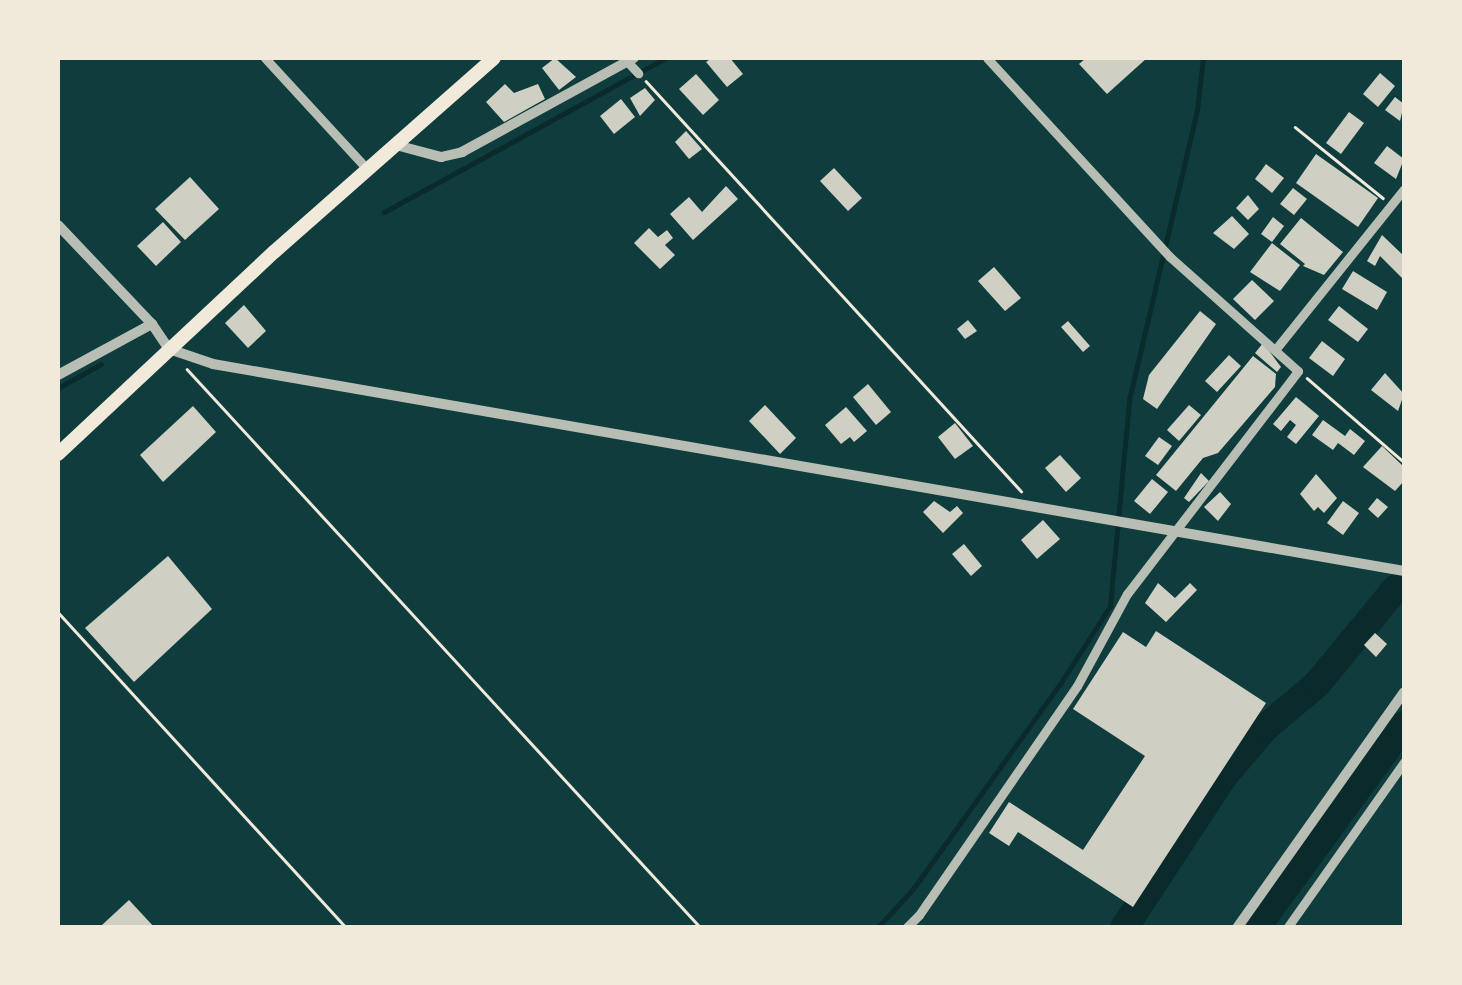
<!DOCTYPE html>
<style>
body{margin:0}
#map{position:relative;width:1462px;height:985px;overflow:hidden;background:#0f3d3e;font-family:"Public Sans",sans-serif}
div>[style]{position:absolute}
.stream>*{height:5px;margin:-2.5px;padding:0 2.5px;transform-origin:2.5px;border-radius:2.5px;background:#0a2a2b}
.river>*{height:28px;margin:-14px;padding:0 14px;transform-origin:14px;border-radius:14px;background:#0a2a2b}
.building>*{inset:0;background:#cfcfc3}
.path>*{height:2.5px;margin:-1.25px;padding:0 1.25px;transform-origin:1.25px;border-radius:1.25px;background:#f1e9da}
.minor>*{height:9px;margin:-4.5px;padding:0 4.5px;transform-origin:4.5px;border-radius:4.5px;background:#b8beb3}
.tertiary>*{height:10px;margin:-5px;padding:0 5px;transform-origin:5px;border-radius:5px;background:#b8beb3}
.trunk>*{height:14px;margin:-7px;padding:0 7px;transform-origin:7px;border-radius:7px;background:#f1e9da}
span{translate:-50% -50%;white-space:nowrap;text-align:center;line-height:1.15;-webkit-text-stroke:8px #f1e9da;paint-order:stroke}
.frame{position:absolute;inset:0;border:60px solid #f1e9da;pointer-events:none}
</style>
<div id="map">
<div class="stream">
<div style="left:384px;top:212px;width:320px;rotate:-28.7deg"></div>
<div style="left:58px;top:388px;width:49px;rotate:-29.2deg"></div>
<div style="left:877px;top:928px;width:53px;rotate:-47.3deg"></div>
<div style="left:913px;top:889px;width:252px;rotate:-54.4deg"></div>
<div style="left:1060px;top:684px;width:93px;rotate:-57.3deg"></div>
<div style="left:1110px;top:606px;width:207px;rotate:-84.7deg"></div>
<div style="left:1129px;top:400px;width:298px;rotate:-76.8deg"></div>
<div style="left:1197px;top:110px;width:52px;rotate:-83.4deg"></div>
</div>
<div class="river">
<div style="left:1124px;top:928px;width:181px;rotate:-56.7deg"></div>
<div style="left:1223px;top:777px;width:66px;rotate:-49.3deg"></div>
<div style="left:1266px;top:727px;width:67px;rotate:-40.1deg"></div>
<div style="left:1317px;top:684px;width:124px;rotate:-50.5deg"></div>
<div style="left:1256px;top:928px;width:251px;rotate:-53.9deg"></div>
</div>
<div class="building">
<div style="clip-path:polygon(555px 58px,576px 77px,559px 90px,542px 68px)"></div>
<div style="clip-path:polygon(712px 58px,730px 58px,743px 74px,727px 87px,706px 62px)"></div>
<div style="clip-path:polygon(1086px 58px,1147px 58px,1107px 94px,1079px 64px)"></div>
<div style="clip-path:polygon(1380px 73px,1395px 86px,1378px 107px,1363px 94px)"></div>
<div style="clip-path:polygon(696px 74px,719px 100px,703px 115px,679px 89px)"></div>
<div style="clip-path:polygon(505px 84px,514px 93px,538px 84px,545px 99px,504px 122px,486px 102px)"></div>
<div style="clip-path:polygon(645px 88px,655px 100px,640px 116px,630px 98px)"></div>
<div style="clip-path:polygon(1395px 97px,1404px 104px,1400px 121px,1385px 110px)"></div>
<div style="clip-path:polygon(621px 99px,635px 117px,614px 134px,600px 116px)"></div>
<div style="clip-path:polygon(1349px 112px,1364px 123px,1341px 154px,1326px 143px)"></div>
<div style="clip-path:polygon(686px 131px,702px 149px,689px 159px,675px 142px)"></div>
<div style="clip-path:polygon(1387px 146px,1404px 159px,1396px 179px,1374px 163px)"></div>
<div style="clip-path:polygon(1316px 154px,1378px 198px,1358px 227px,1296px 183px)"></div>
<div style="clip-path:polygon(1266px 164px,1284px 178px,1272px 193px,1255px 179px)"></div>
<div style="clip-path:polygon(834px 168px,862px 198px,848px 211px,820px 181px)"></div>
<div style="clip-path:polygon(190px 177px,219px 209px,185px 240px,155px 209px)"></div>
<div style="clip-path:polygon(726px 186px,738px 199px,693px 240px,670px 214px,689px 197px,702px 212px)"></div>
<div style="clip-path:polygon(1293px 188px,1307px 199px,1294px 215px,1280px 204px)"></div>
<div style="clip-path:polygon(1248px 195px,1259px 209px,1248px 220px,1236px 208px)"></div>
<div style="clip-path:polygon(1232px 216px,1249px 234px,1234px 249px,1213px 233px)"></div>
<div style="clip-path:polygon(1273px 217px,1284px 226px,1272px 242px,1261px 234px)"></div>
<div style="clip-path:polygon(1301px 218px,1343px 252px,1324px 275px,1303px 266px,1305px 264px,1280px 244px)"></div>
<div style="clip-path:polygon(163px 222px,181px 242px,156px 266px,137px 246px)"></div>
<div style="clip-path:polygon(649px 228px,658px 237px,667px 230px,673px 238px,665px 245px,675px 255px,660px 269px,634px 243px)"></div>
<div style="clip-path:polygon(1382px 235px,1404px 256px,1402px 278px,1380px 256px,1375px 266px,1367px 261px)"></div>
<div style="clip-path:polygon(1272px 243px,1300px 265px,1280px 291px,1250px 272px)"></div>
<div style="clip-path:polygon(994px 267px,1021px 298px,1005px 311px,978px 281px)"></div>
<div style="clip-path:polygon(1353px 271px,1387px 292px,1377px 310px,1342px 289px)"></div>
<div style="clip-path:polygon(1252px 280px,1274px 301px,1255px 320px,1233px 299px)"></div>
<div style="clip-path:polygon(244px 305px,266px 331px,248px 348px,225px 323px)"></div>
<div style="clip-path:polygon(1339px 306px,1368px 329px,1358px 342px,1328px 320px)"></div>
<div style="clip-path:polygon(1200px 311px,1216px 324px,1157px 409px,1143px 399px,1149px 375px)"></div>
<div style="clip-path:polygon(968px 320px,977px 331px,965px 339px,957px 329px)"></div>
<div style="clip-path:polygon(1068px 321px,1090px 346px,1083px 352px,1061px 327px)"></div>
<div style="clip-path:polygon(1322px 341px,1345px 359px,1333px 376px,1309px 358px)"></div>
<div style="clip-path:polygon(1263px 343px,1281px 367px,1277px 372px,1255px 353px)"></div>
<div style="clip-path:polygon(1229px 355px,1241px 366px,1217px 392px,1205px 381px)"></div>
<div style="clip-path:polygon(1253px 356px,1276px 374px,1275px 387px,1218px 453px,1203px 458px,1176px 491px,1156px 475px)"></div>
<div style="clip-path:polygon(1385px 373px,1404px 394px,1398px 411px,1371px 390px)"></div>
<div style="clip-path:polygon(868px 384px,891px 412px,876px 425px,853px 397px)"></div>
<div style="clip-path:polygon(1296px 397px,1319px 416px,1296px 444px,1287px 437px,1296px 425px,1290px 420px,1281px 431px,1273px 424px)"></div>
<div style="clip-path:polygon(765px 405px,796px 438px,780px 454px,749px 421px)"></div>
<div style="clip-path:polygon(1189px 405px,1201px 415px,1179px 441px,1167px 430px)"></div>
<div style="clip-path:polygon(193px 406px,216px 432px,163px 482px,140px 455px)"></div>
<div style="clip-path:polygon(846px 407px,867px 431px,854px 442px,850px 437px,841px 444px,825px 425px)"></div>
<div style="clip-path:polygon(1323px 420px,1345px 436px,1350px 429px,1365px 441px,1354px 455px,1338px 443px,1333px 450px,1312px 435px)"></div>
<div style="clip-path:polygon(955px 423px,973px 446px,955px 459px,938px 437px)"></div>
<div style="clip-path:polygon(1159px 437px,1172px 446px,1158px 465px,1145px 456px)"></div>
<div style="clip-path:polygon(1382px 446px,1404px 467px,1404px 481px,1395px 491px,1363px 467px)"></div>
<div style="clip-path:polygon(1060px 455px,1081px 478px,1066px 492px,1045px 468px)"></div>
<div style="clip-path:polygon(1201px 473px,1209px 481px,1189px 502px,1184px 498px)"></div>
<div style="clip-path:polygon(1316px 474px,1337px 498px,1324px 513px,1318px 507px,1314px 511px,1300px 494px)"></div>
<div style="clip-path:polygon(1152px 479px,1168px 492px,1150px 514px,1134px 501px)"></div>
<div style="clip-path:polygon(1220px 492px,1231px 504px,1218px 521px,1204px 507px)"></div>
<div style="clip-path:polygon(1377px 498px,1388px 507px,1378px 518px,1368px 509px)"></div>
<div style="clip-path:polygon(934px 501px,950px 512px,957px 506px,963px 513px,943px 533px,923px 512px)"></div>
<div style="clip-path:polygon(1343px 501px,1359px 513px,1343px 535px,1327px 523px)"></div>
<div style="clip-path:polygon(1043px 520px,1060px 539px,1037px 559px,1021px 540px)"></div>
<div style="clip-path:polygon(964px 544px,982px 566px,971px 576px,952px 554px)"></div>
<div style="clip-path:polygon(168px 556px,212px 609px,134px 682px,85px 628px)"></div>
<div style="clip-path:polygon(1158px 583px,1175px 598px,1190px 583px,1197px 590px,1166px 622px,1145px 603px)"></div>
<div style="clip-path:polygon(1156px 631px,1266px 703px,1133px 907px,1018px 832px,1009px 846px,989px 833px,1009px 802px,1083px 850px,1145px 756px,1073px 709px,1123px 632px,1146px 647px)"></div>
<div style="clip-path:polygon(1375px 633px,1387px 644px,1376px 657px,1364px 645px)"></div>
<div style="clip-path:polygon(129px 900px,155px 928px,102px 925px)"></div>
</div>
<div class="path">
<div style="left:646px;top:81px;width:556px;rotate:47.55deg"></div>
<div style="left:1295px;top:127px;width:113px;rotate:38.9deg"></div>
<div style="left:187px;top:369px;width:759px;rotate:47.4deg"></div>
<div style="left:1307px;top:378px;width:128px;rotate:40.9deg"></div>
<div style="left:58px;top:612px;width:428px;rotate:47.6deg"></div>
</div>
<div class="minor">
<div style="left:265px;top:58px;width:152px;rotate:47.4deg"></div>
<div style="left:624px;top:58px;width:21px;rotate:47deg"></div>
<div style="left:1275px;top:350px;width:206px;rotate:-51.3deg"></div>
<div style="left:906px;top:928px;width:18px;rotate:-45deg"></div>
<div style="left:919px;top:915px;width:278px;rotate:-55.4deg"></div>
<div style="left:1077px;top:686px;width:105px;rotate:-61.5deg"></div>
<div style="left:1127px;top:594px;width:281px;rotate:-52.5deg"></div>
<div style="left:1298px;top:371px;width:171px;rotate:-138.3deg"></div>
<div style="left:1170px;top:257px;width:270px;rotate:-132.6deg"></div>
<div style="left:1287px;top:928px;width:203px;rotate:-54.8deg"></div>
</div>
<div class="tertiary">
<div style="left:396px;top:145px;width:47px;rotate:14.9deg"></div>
<div style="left:441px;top:157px;width:22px;rotate:-13deg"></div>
<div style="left:462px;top:152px;width:196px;rotate:-28.7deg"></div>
<div style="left:58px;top:225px;width:137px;rotate:46.5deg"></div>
<div style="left:152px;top:324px;width:30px;rotate:56deg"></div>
<div style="left:169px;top:349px;width:46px;rotate:18.8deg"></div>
<div style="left:213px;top:364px;width:1209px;rotate:9.86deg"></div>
<div style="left:58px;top:375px;width:107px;rotate:-28.5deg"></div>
<div style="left:1237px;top:928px;width:289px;rotate:-54.7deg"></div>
</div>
<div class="trunk">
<div style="left:58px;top:454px;width:296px;rotate:-43.1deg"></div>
<div style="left:274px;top:252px;width:293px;rotate:-41.4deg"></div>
</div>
<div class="frame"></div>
</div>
